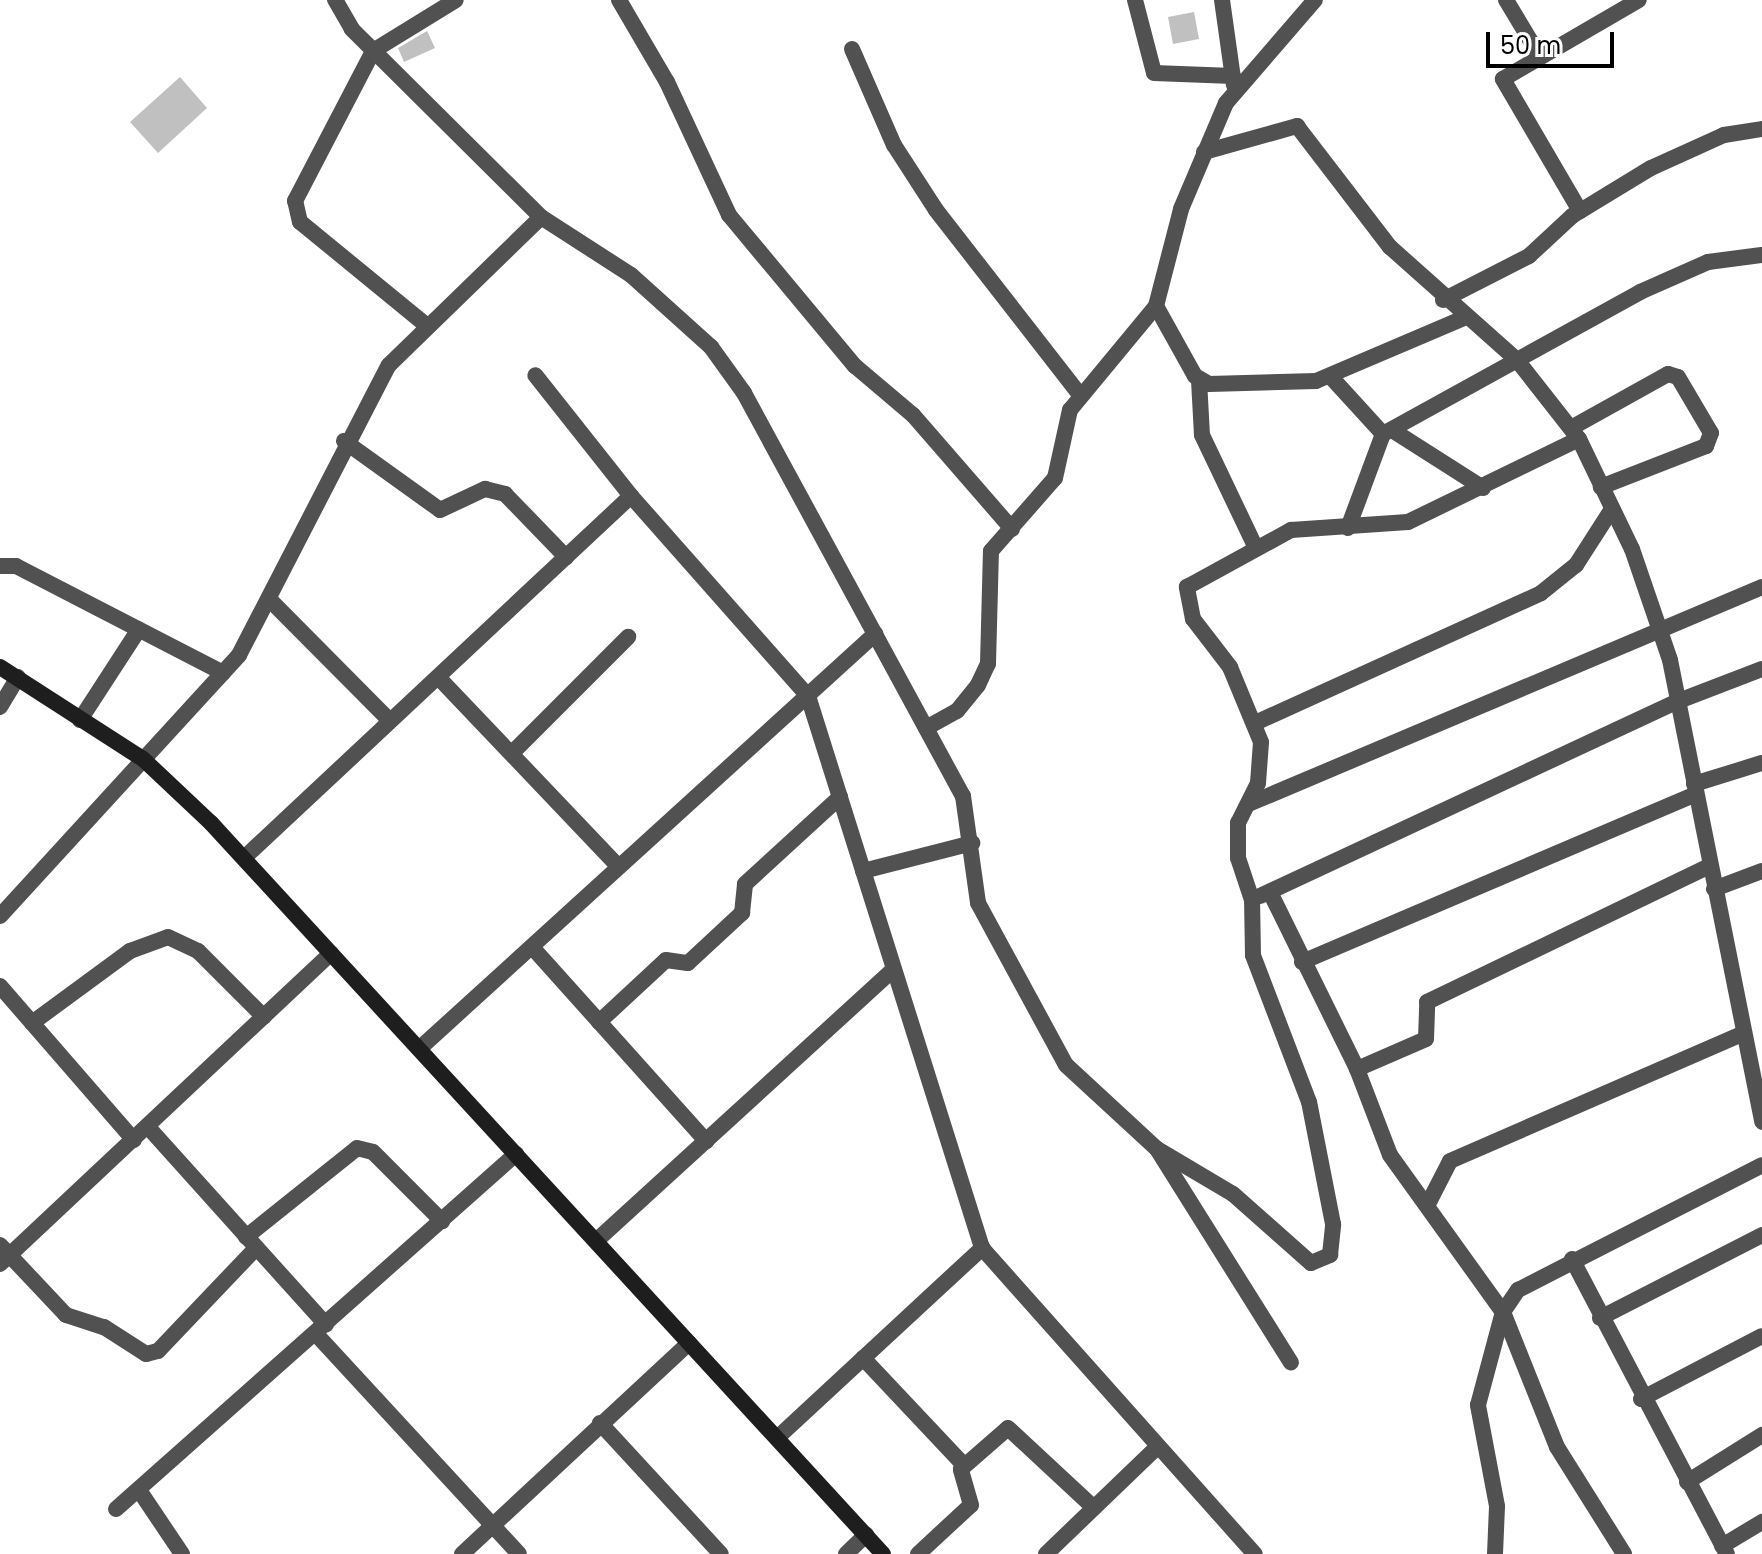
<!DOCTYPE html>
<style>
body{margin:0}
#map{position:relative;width:1762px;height:1554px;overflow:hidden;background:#fff;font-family:Poppins,sans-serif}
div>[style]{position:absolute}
.building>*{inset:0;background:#c0c0c0}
.minor>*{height:16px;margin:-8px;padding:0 8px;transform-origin:8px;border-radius:8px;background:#515151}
.secondary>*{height:16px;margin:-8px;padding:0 8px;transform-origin:8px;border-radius:8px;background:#1e1e1e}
span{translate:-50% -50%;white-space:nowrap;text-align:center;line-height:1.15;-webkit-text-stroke:6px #fff;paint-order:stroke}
.scale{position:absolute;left:1486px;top:32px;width:128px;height:36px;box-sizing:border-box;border:4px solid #000;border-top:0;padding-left:10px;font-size:24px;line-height:28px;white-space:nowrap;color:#000;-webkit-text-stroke:6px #fff;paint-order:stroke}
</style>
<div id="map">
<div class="building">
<div style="clip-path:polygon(1194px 12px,1199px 39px,1173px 44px,1168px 17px)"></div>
<div style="clip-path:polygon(427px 31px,435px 48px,404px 62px,398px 48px)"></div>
<div style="clip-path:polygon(180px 77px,207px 108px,158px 153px,130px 122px)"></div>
</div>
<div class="minor">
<div style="left:619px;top:0;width:95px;rotate:59.7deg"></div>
<div style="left:667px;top:82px;width:147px;rotate:65deg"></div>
<div style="left:729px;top:215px;width:197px;rotate:50.2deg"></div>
<div style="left:855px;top:366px;width:76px;rotate:40.2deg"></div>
<div style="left:913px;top:415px;width:151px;rotate:49deg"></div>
<div style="left:1135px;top:0;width:75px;rotate:75.4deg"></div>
<div style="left:1154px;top:73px;width:79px;rotate:2.2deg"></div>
<div style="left:1222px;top:0;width:86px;rotate:82deg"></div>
<div style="left:1506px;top:0;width:64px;rotate:59deg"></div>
<div style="left:852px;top:49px;width:105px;rotate:66.4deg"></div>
<div style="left:894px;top:145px;width:77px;rotate:57.1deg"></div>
<div style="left:936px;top:210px;width:234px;rotate:52.1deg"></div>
<div style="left:1204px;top:152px;width:97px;rotate:-15.6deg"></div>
<div style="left:1297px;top:126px;width:153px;rotate:52.5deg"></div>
<div style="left:1390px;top:247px;width:170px;rotate:41.7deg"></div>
<div style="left:1517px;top:360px;width:100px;rotate:51.9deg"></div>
<div style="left:1579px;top:439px;width:122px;rotate:64.3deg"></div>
<div style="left:1632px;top:549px;width:117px;rotate:71.1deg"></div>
<div style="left:1670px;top:660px;width:471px;rotate:78.7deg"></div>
<div style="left:1580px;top:211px;width:153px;rotate:-120.3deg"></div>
<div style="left:1503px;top:79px;width:157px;rotate:-30.2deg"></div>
<div style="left:541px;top:217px;width:107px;rotate:32.8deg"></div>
<div style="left:631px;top:275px;width:108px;rotate:42deg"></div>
<div style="left:711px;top:347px;width:57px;rotate:54.3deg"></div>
<div style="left:744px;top:393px;width:459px;rotate:61.5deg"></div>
<div style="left:963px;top:796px;width:108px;rotate:82deg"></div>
<div style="left:978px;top:903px;width:184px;rotate:61.5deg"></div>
<div style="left:1066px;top:1065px;width:124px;rotate:42.7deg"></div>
<div style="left:1157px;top:1149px;width:88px;rotate:30.6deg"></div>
<div style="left:1233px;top:1194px;width:104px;rotate:41.5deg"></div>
<div style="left:1311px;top:1263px;width:21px;rotate:-23deg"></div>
<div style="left:1330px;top:1255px;width:31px;rotate:-84deg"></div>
<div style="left:1333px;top:1224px;width:124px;rotate:-101.1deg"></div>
<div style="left:1309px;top:1102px;width:157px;rotate:-110.9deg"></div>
<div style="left:1253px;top:955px;width:55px;rotate:-91deg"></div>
<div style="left:1252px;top:900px;width:44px;rotate:-108.4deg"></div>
<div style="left:1238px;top:858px;width:35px;rotate:-90deg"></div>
<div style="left:1238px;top:823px;width:45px;rotate:-63.4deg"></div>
<div style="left:1258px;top:783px;width:41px;rotate:-85.8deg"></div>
<div style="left:1261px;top:742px;width:81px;rotate:-112.5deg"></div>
<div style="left:1230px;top:667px;width:61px;rotate:-127.6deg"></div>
<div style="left:1193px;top:619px;width:33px;rotate:-101deg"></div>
<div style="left:1187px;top:587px;width:119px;rotate:-28.7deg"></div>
<div style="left:1291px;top:530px;width:117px;rotate:-3.9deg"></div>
<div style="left:1408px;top:522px;width:190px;rotate:-25.9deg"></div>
<div style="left:1443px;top:300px;width:97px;rotate:-27.1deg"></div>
<div style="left:1529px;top:256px;width:59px;rotate:-42.9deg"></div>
<div style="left:1572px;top:216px;width:92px;rotate:-31.3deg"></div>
<div style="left:1651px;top:168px;width:80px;rotate:-24.3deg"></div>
<div style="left:1724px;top:135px;width:38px;rotate:-9deg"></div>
<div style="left:1156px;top:306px;width:80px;rotate:60.9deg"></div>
<div style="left:1195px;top:376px;width:16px;rotate:30deg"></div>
<div style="left:1209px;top:384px;width:107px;rotate:-1.6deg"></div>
<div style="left:1316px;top:381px;width:163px;rotate:-23.1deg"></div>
<div style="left:426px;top:325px;width:163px;rotate:-140.7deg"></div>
<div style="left:300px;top:222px;width:22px;rotate:-103deg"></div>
<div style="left:295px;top:201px;width:169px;rotate:-62.5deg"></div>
<div style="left:373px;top:51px;width:97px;rotate:-31.6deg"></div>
<div style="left:1331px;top:377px;width:77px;rotate:47.6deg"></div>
<div style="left:1383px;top:434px;width:294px;rotate:-28.9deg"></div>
<div style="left:1640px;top:292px;width:74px;rotate:-23.8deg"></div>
<div style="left:1708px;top:262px;width:54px;rotate:-7.4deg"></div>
<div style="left:1199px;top:380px;width:55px;rotate:86.9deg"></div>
<div style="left:1202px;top:435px;width:125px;rotate:64.5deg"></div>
<div style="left:1571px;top:428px;width:111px;rotate:-29.1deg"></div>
<div style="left:1668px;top:374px;width:10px;rotate:17deg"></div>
<div style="left:1678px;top:377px;width:65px;rotate:59.5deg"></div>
<div style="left:1711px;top:433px;width:14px;rotate:111deg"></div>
<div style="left:1706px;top:446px;width:113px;rotate:158.7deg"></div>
<div style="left:1392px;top:430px;width:108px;rotate:32.5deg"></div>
<div style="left:344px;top:441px;width:118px;rotate:35.7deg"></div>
<div style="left:440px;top:510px;width:50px;rotate:-25deg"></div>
<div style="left:485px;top:489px;width:21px;rotate:14deg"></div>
<div style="left:505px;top:494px;width:88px;rotate:45.9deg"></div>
<div style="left:631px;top:496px;width:267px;rotate:48.5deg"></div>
<div style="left:808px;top:696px;width:579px;rotate:72.5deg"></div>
<div style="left:982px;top:1248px;width:410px;rotate:48.3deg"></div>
<div style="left:1348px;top:528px;width:100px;rotate:-69.6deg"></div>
<div style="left:0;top:566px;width:16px"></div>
<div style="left:16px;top:566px;width:233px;rotate:27.3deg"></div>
<div style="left:270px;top:600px;width:170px;rotate:45.2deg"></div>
<div style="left:438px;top:677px;width:262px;rotate:46.4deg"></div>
<div style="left:0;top:707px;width:35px;rotate:-59deg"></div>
<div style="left:80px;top:720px;width:108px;rotate:-57deg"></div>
<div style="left:1255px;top:723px;width:314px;rotate:-24.4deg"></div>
<div style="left:1541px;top:593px;width:45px;rotate:-38.7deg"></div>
<div style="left:1576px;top:565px;width:67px;rotate:-57.3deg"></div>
<div style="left:926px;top:728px;width:35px;rotate:-29deg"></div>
<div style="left:957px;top:711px;width:33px;rotate:-51deg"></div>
<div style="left:978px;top:685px;width:23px;rotate:-65deg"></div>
<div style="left:988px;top:664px;width:113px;rotate:-88.5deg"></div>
<div style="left:991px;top:551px;width:97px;rotate:-48.8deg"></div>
<div style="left:1055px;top:478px;width:70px;rotate:-77.6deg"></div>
<div style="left:1070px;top:410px;width:135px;rotate:-50.4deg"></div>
<div style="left:1156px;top:306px;width:100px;rotate:-75.5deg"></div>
<div style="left:1181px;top:209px;width:115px;rotate:-67deg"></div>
<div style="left:1226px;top:103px;width:136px;rotate:-49.2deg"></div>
<div style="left:513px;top:752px;width:163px;rotate:-45deg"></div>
<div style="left:1694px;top:784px;width:71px;rotate:-17.2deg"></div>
<div style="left:1251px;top:803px;width:555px;rotate:-22.91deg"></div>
<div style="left:244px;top:858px;width:530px;rotate:-43.09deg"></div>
<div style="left:631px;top:496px;width:154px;rotate:-128.4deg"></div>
<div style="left:863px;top:871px;width:113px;rotate:-14.4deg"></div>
<div style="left:1714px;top:889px;width:51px;rotate:-20.6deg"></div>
<div style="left:1270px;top:892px;width:197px;rotate:63.8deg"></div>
<div style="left:1357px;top:1069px;width:92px;rotate:69deg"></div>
<div style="left:1390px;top:1155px;width:193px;rotate:54.3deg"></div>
<div style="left:1503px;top:1312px;width:145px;rotate:68.2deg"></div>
<div style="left:1557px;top:1447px;width:126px;rotate:57.9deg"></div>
<div style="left:1260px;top:896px;width:459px;rotate:-25deg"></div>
<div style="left:1676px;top:702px;width:92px;rotate:-21deg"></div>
<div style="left:0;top:916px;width:354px;rotate:-47.5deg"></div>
<div style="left:239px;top:655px;width:326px;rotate:-62.7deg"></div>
<div style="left:389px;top:365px;width:212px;rotate:-44.2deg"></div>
<div style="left:541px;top:217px;width:267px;rotate:-135.2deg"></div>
<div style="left:352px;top:29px;width:34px;rotate:-120deg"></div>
<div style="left:532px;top:947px;width:261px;rotate:48.1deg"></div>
<div style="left:1302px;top:962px;width:428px;rotate:-23.1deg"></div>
<div style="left:0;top:986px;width:204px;rotate:49deg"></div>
<div style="left:599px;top:1022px;width:91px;rotate:-42.8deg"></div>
<div style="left:666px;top:960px;width:22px;rotate:8deg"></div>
<div style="left:688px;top:963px;width:74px;rotate:-42.8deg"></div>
<div style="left:742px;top:913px;width:29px;rotate:-84deg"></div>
<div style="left:745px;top:884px;width:129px;rotate:-42.5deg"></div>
<div style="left:32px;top:1023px;width:122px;rotate:-36.3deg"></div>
<div style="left:130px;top:951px;width:40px;rotate:-20.2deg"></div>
<div style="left:168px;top:937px;width:33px;rotate:25deg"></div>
<div style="left:198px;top:951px;width:93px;rotate:45deg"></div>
<div style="left:419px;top:1049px;width:617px;rotate:-42.3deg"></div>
<div style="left:1357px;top:1069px;width:75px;rotate:-23.5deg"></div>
<div style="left:1426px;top:1039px;width:37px;rotate:-88deg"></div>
<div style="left:1427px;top:1002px;width:314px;rotate:-25.7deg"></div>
<div style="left:148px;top:1127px;width:266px;rotate:48deg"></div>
<div style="left:1157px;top:1149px;width:252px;rotate:57.9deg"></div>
<div style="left:1428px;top:1204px;width:48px;rotate:-62.9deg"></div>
<div style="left:1450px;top:1161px;width:318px;rotate:-23.5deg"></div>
<div style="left:246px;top:1237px;width:142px;rotate:-38.7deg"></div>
<div style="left:357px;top:1148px;width:16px;rotate:14deg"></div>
<div style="left:373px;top:1152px;width:98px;rotate:45deg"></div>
<div style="left:596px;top:1241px;width:402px;rotate:-42.4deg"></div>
<div style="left:0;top:1245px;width:96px;rotate:46.7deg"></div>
<div style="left:66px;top:1315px;width:40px;rotate:18deg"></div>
<div style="left:104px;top:1327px;width:50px;rotate:32.7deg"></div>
<div style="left:146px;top:1354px;width:12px;rotate:-14deg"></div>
<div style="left:158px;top:1351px;width:142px;rotate:-46.4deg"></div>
<div style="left:1572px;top:1259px;width:333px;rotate:62.3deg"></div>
<div style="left:0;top:1264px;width:454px;rotate:-43.2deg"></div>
<div style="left:1600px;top:1318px;width:182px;rotate:-27.1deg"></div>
<div style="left:316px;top:1334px;width:299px;rotate:47.3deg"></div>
<div style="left:863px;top:1358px;width:147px;rotate:46.7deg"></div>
<div style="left:1641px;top:1399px;width:136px;rotate:-27.5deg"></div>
<div style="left:600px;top:1423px;width:178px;rotate:47.3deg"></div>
<div style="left:777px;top:1438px;width:280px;rotate:-42.8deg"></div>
<div style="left:1687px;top:1482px;width:89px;rotate:-32.1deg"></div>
<div style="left:139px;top:1490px;width:77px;rotate:56.1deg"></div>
<div style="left:116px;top:1509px;width:535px;rotate:-41.59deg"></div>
<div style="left:1722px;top:1546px;width:47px;rotate:-31deg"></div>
<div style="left:462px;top:1554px;width:310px;rotate:-42.9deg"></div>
<div style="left:846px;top:1554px;width:28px;rotate:-44deg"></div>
<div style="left:918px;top:1554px;width:72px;rotate:-42.8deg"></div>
<div style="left:971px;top:1505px;width:37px;rotate:-106deg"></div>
<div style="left:961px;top:1469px;width:62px;rotate:-41.1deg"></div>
<div style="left:1008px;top:1428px;width:117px;rotate:42.9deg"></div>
<div style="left:1046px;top:1554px;width:154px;rotate:-43.9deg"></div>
<div style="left:1495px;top:1554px;width:48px;rotate:-87.6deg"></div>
<div style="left:1497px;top:1506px;width:103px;rotate:-100.7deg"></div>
<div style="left:1478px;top:1405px;width:96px;rotate:-75deg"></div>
<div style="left:1503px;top:1312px;width:27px;rotate:-56deg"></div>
<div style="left:1518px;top:1290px;width:274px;rotate:-27.1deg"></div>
</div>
<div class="secondary">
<div style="left:0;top:667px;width:170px;rotate:32.8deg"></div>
<div style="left:143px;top:759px;width:93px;rotate:43.3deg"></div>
<div style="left:211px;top:823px;width:993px;rotate:47.41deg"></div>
</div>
<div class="scale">50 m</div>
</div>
